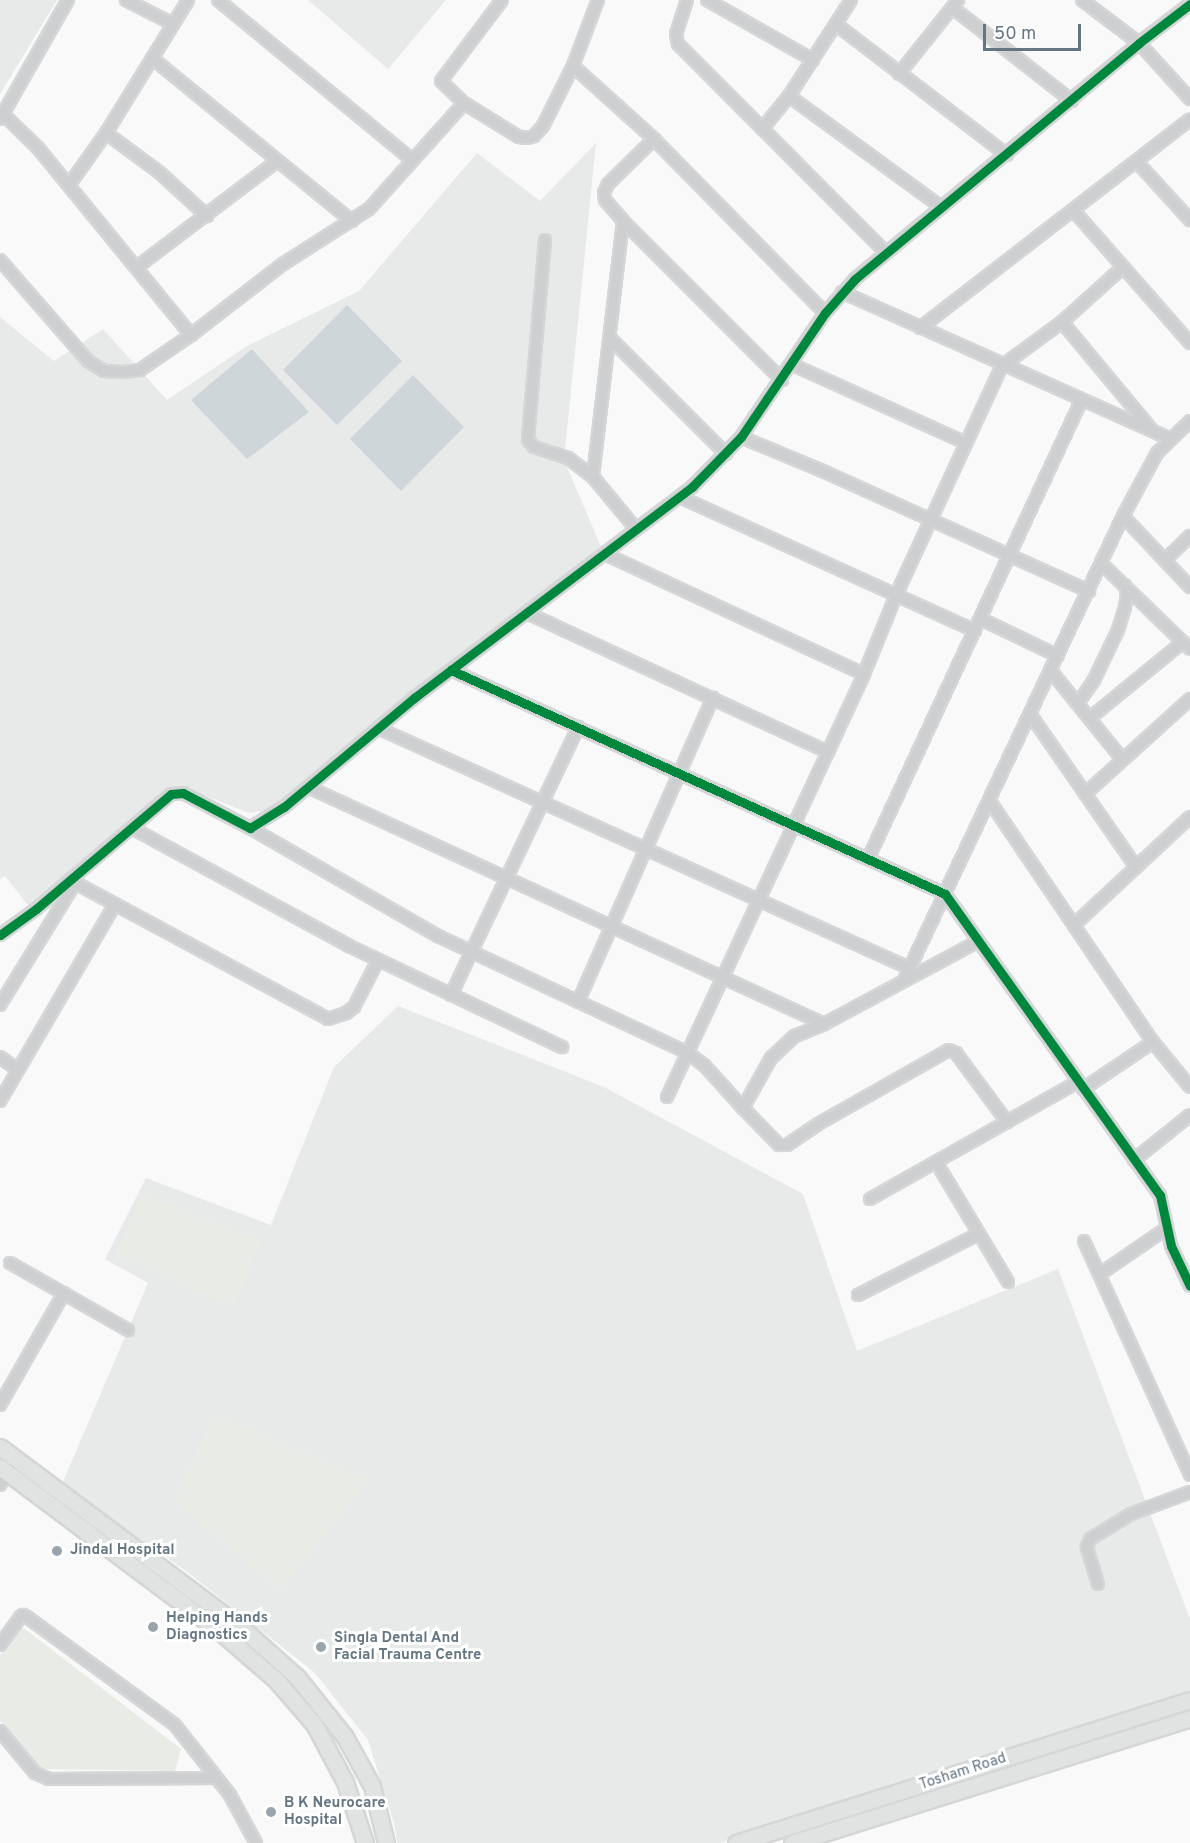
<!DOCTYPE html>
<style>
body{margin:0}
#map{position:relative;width:1190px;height:1843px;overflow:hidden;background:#f9f9f9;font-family:Overpass,sans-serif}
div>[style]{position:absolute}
.built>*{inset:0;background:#e8e9e9}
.green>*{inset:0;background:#e8ebe6}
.water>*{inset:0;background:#ced6d9}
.roads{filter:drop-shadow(2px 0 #d5d6d7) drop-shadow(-2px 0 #d5d6d7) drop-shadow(0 2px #d5d6d7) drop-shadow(0 -2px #d5d6d7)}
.street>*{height:10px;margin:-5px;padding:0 5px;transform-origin:5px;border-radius:5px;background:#cecfd0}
.secondary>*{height:15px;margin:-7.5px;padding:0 7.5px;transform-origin:7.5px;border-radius:7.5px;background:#e1e2e2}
.cycleway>*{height:9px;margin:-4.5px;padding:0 4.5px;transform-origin:4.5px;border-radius:4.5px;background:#00873e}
.dots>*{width:16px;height:16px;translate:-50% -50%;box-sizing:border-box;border:3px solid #fff;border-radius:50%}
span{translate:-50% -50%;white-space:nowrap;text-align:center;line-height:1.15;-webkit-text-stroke:6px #fff;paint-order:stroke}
.poi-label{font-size:15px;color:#657683;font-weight:700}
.left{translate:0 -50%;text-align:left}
.street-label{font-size:15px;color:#657683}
.scale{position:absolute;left:983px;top:24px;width:98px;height:27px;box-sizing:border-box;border:3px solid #657683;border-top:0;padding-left:8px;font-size:18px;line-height:21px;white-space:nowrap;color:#657683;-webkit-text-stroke:4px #fff;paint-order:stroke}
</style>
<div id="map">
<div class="built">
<div style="clip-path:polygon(0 0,57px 0,0 94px)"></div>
<div style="clip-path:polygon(308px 0,446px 0,388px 69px)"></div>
<div style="clip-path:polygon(596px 143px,564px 460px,602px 549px,269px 810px,249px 813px,178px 785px,28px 905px,5px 876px,0 879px,0 317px,54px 361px,103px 329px,167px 400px,247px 346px,359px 291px,477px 153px,540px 201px)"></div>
<div style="clip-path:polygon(398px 1006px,604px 1087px,803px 1194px,857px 1351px,1058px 1269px,1190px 1619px,1190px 1693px,720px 1843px,397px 1843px,394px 1823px,368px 1740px,315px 1673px,190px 1574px,62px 1484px,148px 1283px,105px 1259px,146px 1178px,271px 1225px,334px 1067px)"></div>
</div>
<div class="green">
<div style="clip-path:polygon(141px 1193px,261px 1241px,234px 1308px,115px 1254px)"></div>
<div style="clip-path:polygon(213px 1413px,369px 1480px,281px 1590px,174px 1502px)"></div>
<div style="clip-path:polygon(21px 1626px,181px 1749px,175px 1771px,40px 1769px,0 1721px,0 1655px)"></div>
</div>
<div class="water">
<div style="clip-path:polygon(347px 305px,402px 361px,337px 425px,283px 370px)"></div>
<div style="clip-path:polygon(252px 349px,309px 412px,247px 459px,191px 400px)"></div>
<div style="clip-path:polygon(413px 375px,464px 427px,401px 491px,350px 439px)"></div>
</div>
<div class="roads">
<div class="street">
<div style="left:126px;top:0;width:53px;rotate:27.1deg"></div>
<div style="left:218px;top:0;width:251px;rotate:39.5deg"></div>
<div style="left:502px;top:0;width:101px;rotate:127deg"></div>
<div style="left:441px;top:81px;width:32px;rotate:44deg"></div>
<div style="left:464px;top:103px;width:65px;rotate:31.7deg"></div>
<div style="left:519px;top:137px;width:8px;rotate:7deg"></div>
<div style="left:527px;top:138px;width:7px;rotate:-16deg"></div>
<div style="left:534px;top:136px;width:13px;rotate:-48deg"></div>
<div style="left:543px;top:126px;width:67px;rotate:-63.4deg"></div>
<div style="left:573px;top:66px;width:71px;rotate:-69.3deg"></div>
<div style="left:687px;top:0;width:36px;rotate:108deg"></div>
<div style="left:676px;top:34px;width:10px;rotate:79deg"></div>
<div style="left:678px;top:44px;width:293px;rotate:45.1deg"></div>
<div style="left:707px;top:0;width:122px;rotate:29.5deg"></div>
<div style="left:1082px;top:0;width:71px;rotate:37deg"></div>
<div style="left:1139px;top:43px;width:76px;rotate:47.7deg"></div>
<div style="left:953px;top:8px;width:151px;rotate:38deg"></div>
<div style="left:837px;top:25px;width:214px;rotate:37.4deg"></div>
<div style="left:152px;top:58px;width:258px;rotate:39.2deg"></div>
<div style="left:573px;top:66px;width:109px;rotate:42deg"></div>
<div style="left:654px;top:139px;width:244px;rotate:45.5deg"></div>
<div style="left:899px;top:74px;width:95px;rotate:-51.4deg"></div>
<div style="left:789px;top:96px;width:187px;rotate:36.1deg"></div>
<div style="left:3px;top:114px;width:49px;rotate:44.2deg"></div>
<div style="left:38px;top:148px;width:242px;rotate:50.7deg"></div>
<div style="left:0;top:119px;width:137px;rotate:-60.3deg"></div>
<div style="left:762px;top:129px;width:43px;rotate:-50.7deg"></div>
<div style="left:789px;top:96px;width:114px;rotate:-57.1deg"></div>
<div style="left:106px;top:133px;width:67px;rotate:36.5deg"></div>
<div style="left:160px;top:173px;width:64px;rotate:42.5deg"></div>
<div style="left:654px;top:139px;width:64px;rotate:135.6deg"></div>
<div style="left:608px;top:184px;width:10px;rotate:114deg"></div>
<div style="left:604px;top:193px;width:7px;rotate:82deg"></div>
<div style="left:605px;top:200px;width:28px;rotate:49deg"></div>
<div style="left:623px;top:221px;width:225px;rotate:45deg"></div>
<div style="left:1137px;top:162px;width:79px;rotate:47.6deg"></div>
<div style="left:69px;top:185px;width:64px;rotate:-54.6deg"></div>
<div style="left:106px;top:133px;width:156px;rotate:-58.3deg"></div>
<div style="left:1074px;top:211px;width:176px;rotate:48.7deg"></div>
<div style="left:623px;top:221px;width:258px;rotate:96.7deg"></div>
<div style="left:593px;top:477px;width:67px;rotate:50.4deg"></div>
<div style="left:545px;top:240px;width:201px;rotate:94.9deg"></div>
<div style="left:528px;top:440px;width:9px;rotate:49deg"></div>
<div style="left:534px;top:447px;width:36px;rotate:18deg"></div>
<div style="left:568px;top:458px;width:31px;rotate:37deg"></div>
<div style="left:0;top:260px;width:134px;rotate:48.9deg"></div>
<div style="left:88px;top:361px;width:19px;rotate:32deg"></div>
<div style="left:104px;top:371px;width:18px;rotate:3deg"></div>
<div style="left:122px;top:372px;width:18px;rotate:-6deg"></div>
<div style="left:140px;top:370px;width:62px;rotate:-34.5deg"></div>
<div style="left:191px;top:335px;width:116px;rotate:-37.7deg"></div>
<div style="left:283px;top:264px;width:102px;rotate:-32.6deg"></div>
<div style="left:369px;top:209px;width:142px;rotate:-48.1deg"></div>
<div style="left:137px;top:267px;width:176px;rotate:-37.1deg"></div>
<div style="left:842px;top:292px;width:359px;rotate:24.1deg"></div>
<div style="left:1062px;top:322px;width:141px;rotate:50.2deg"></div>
<div style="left:920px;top:328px;width:341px;rotate:-37.7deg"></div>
<div style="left:610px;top:338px;width:164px;rotate:45deg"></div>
<div style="left:791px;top:364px;width:192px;rotate:24.3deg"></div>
<div style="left:741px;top:437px;width:91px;rotate:22.6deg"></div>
<div style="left:825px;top:472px;width:290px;rotate:24.3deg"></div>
<div style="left:680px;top:497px;width:324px;rotate:24.4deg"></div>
<div style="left:1123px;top:516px;width:98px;rotate:46.7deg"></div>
<div style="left:605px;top:554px;width:285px;rotate:24.9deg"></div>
<div style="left:1165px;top:560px;width:35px;rotate:-44deg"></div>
<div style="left:1102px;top:564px;width:122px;rotate:44deg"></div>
<div style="left:527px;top:613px;width:332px;rotate:24.8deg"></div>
<div style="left:981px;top:619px;width:85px;rotate:25.7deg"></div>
<div style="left:451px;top:670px;width:542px;rotate:24.39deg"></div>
<div style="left:945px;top:894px;width:370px;rotate:54.5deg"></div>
<div style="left:1160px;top:1195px;width:52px;rotate:77.8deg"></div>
<div style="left:1171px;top:1246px;width:44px;rotate:64.6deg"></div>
<div style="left:1051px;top:671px;width:113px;rotate:51.1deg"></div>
<div style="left:1078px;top:703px;width:28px;rotate:-55deg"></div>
<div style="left:1094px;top:680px;width:55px;rotate:-64.4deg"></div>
<div style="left:1118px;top:630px;width:24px;rotate:-73deg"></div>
<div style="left:1125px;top:607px;width:13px;rotate:-81deg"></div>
<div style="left:1127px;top:594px;width:9px;rotate:-103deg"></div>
<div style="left:1030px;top:714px;width:186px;rotate:55.3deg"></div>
<div style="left:1090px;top:718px;width:120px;rotate:-39.3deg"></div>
<div style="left:378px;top:728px;width:583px;rotate:24.32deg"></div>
<div style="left:308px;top:787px;width:568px;rotate:24.67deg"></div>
<div style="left:1085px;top:794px;width:142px;rotate:-42.1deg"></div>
<div style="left:989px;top:800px;width:292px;rotate:55.9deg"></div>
<div style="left:1153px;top:1042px;width:58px;rotate:50.6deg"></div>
<div style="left:132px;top:828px;width:247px;rotate:28.5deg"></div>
<div style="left:349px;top:946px;width:236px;rotate:25.4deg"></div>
<div style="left:250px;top:828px;width:217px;rotate:29.9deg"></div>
<div style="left:438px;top:936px;width:276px;rotate:25.1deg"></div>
<div style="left:688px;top:1053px;width:21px;rotate:37deg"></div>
<div style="left:705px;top:1066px;width:57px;rotate:47.9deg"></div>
<div style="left:743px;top:1108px;width:57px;rotate:-60.8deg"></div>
<div style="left:771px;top:1058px;width:33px;rotate:-43deg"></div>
<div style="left:795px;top:1036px;width:31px;rotate:-22deg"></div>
<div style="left:824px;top:1024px;width:174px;rotate:-28.2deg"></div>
<div style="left:868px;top:859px;width:507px;rotate:-65.05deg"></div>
<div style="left:70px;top:880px;width:293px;rotate:28.3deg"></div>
<div style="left:328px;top:1019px;width:19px;rotate:-18deg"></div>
<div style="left:346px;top:1013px;width:10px;rotate:-37deg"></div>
<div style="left:354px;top:1007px;width:53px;rotate:-62.9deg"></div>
<div style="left:1074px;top:925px;width:158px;rotate:-43deg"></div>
<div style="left:0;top:935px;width:44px;rotate:-35.8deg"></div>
<div style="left:36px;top:909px;width:177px;rotate:-40.4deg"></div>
<div style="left:171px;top:794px;width:12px;rotate:-5deg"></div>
<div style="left:183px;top:793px;width:76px;rotate:27.6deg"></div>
<div style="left:250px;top:828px;width:40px;rotate:-32deg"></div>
<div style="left:284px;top:807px;width:170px;rotate:-40deg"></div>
<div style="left:414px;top:698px;width:349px;rotate:-37.2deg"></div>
<div style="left:692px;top:487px;width:70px;rotate:-45.6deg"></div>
<div style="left:741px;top:437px;width:150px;rotate:-55.9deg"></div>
<div style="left:825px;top:313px;width:45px;rotate:-48.6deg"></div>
<div style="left:855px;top:279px;width:369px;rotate:-39.7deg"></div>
<div style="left:1139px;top:43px;width:64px;rotate:-37.4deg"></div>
<div style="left:904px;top:980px;width:513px;rotate:-64.73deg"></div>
<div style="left:1123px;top:516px;width:72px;rotate:-61.6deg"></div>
<div style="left:1157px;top:453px;width:46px;rotate:-44.1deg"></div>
<div style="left:451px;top:995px;width:297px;rotate:-64.6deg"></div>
<div style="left:578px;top:1002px;width:333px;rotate:-66.1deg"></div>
<div style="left:0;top:1005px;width:143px;rotate:-58.4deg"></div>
<div style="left:0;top:1057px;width:22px;rotate:36deg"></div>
<div style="left:1083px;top:1089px;width:84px;rotate:-33.9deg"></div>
<div style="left:667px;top:1097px;width:467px;rotate:-65deg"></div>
<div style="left:864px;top:674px;width:85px;rotate:-67.9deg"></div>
<div style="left:896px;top:595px;width:252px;rotate:-65.2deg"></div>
<div style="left:1002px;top:366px;width:74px;rotate:-36.3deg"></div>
<div style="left:1062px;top:322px;width:82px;rotate:-42deg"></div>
<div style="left:0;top:1101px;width:228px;rotate:-59.7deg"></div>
<div style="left:743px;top:1108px;width:52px;rotate:45.8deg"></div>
<div style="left:779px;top:1145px;width:8px"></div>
<div style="left:787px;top:1145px;width:37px;rotate:-34deg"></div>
<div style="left:818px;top:1124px;width:150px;rotate:-29.5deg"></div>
<div style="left:949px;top:1050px;width:8px;rotate:23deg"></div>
<div style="left:956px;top:1053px;width:86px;rotate:53.5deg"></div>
<div style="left:1134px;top:1160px;width:72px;rotate:-38.8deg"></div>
<div style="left:936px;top:1162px;width:140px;rotate:59deg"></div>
<div style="left:870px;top:1199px;width:239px;rotate:-29.4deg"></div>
<div style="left:1084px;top:1241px;width:257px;rotate:65.6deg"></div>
<div style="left:10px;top:1263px;width:136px;rotate:29.6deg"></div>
<div style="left:1100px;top:1274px;width:81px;rotate:-34.5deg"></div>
<div style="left:858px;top:1295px;width:135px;rotate:-26.9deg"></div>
<div style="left:0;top:1405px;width:129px;rotate:-60.3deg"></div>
<div style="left:0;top:1485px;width:21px;rotate:-55deg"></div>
<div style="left:1098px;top:1584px;width:39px;rotate:-107deg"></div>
<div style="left:1087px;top:1547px;width:9px;rotate:-69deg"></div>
<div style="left:1090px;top:1539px;width:48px;rotate:-31.4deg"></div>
<div style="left:1131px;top:1514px;width:63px;rotate:-20.4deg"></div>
<div style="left:0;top:1645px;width:34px;rotate:-54deg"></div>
<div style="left:20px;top:1617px;width:4px;rotate:-34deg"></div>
<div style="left:23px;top:1615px;width:4px;rotate:27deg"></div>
<div style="left:27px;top:1617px;width:183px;rotate:36.1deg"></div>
<div style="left:175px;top:1725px;width:89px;rotate:51.8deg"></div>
<div style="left:230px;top:1795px;width:55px;rotate:61.6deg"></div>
<div style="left:0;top:1731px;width:55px;rotate:50.2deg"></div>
<div style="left:35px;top:1773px;width:15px;rotate:23deg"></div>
<div style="left:49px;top:1779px;width:167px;rotate:-0.3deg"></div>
</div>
<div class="secondary">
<div style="left:0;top:1447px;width:301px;rotate:36.8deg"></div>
<div style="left:241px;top:1627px;width:75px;rotate:41.8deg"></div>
<div style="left:297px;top:1677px;width:77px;rotate:51.3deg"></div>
<div style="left:345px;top:1737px;width:56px;rotate:61.1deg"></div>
<div style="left:372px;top:1786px;width:59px;rotate:76.2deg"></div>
<div style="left:0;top:1467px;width:279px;rotate:36.8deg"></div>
<div style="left:223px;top:1634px;width:70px;rotate:41deg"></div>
<div style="left:276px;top:1680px;width:58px;rotate:49.2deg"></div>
<div style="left:314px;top:1724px;width:66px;rotate:61.9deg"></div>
<div style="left:345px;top:1782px;width:64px;rotate:71.8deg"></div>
<div style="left:736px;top:1843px;width:476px;rotate:-17.5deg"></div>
<div style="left:792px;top:1843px;width:417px;rotate:-17.4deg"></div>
</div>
</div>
<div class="cycleway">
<div style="left:451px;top:670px;width:542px;rotate:24.39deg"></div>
<div style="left:945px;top:894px;width:370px;rotate:54.5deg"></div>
<div style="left:1160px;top:1195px;width:52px;rotate:77.8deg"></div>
<div style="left:1171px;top:1246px;width:44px;rotate:64.6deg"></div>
<div style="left:0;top:935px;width:44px;rotate:-35.8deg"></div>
<div style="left:36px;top:909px;width:177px;rotate:-40.4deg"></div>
<div style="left:171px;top:794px;width:12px;rotate:-5deg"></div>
<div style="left:183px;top:793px;width:76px;rotate:27.6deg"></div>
<div style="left:250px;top:828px;width:40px;rotate:-32deg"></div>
<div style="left:284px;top:807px;width:170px;rotate:-40deg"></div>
<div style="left:414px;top:698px;width:349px;rotate:-37.2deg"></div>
<div style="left:692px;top:487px;width:70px;rotate:-45.6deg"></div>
<div style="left:741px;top:437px;width:150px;rotate:-55.9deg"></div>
<div style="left:825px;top:313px;width:45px;rotate:-48.6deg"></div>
<div style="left:855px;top:279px;width:369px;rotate:-39.7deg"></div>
<div style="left:1139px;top:43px;width:64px;rotate:-37.4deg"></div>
</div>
<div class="dots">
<div style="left:57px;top:1551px;background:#99a4ac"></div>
<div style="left:153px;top:1627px;background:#99a4ac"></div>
<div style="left:321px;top:1647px;background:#99a4ac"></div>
<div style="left:271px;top:1812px;background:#99a4ac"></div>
</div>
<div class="poi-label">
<span class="left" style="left:70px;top:1551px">Jindal Hospital</span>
<span class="left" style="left:166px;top:1627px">Helping Hands<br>Diagnostics</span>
<span class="left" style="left:334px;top:1647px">Singla Dental And<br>Facial Trauma Centre</span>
<span class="left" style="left:284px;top:1812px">B K Neurocare<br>Hospital</span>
</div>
<div class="street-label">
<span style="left:963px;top:1772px;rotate:-18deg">Tosham Road</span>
</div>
<div class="scale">50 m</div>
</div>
